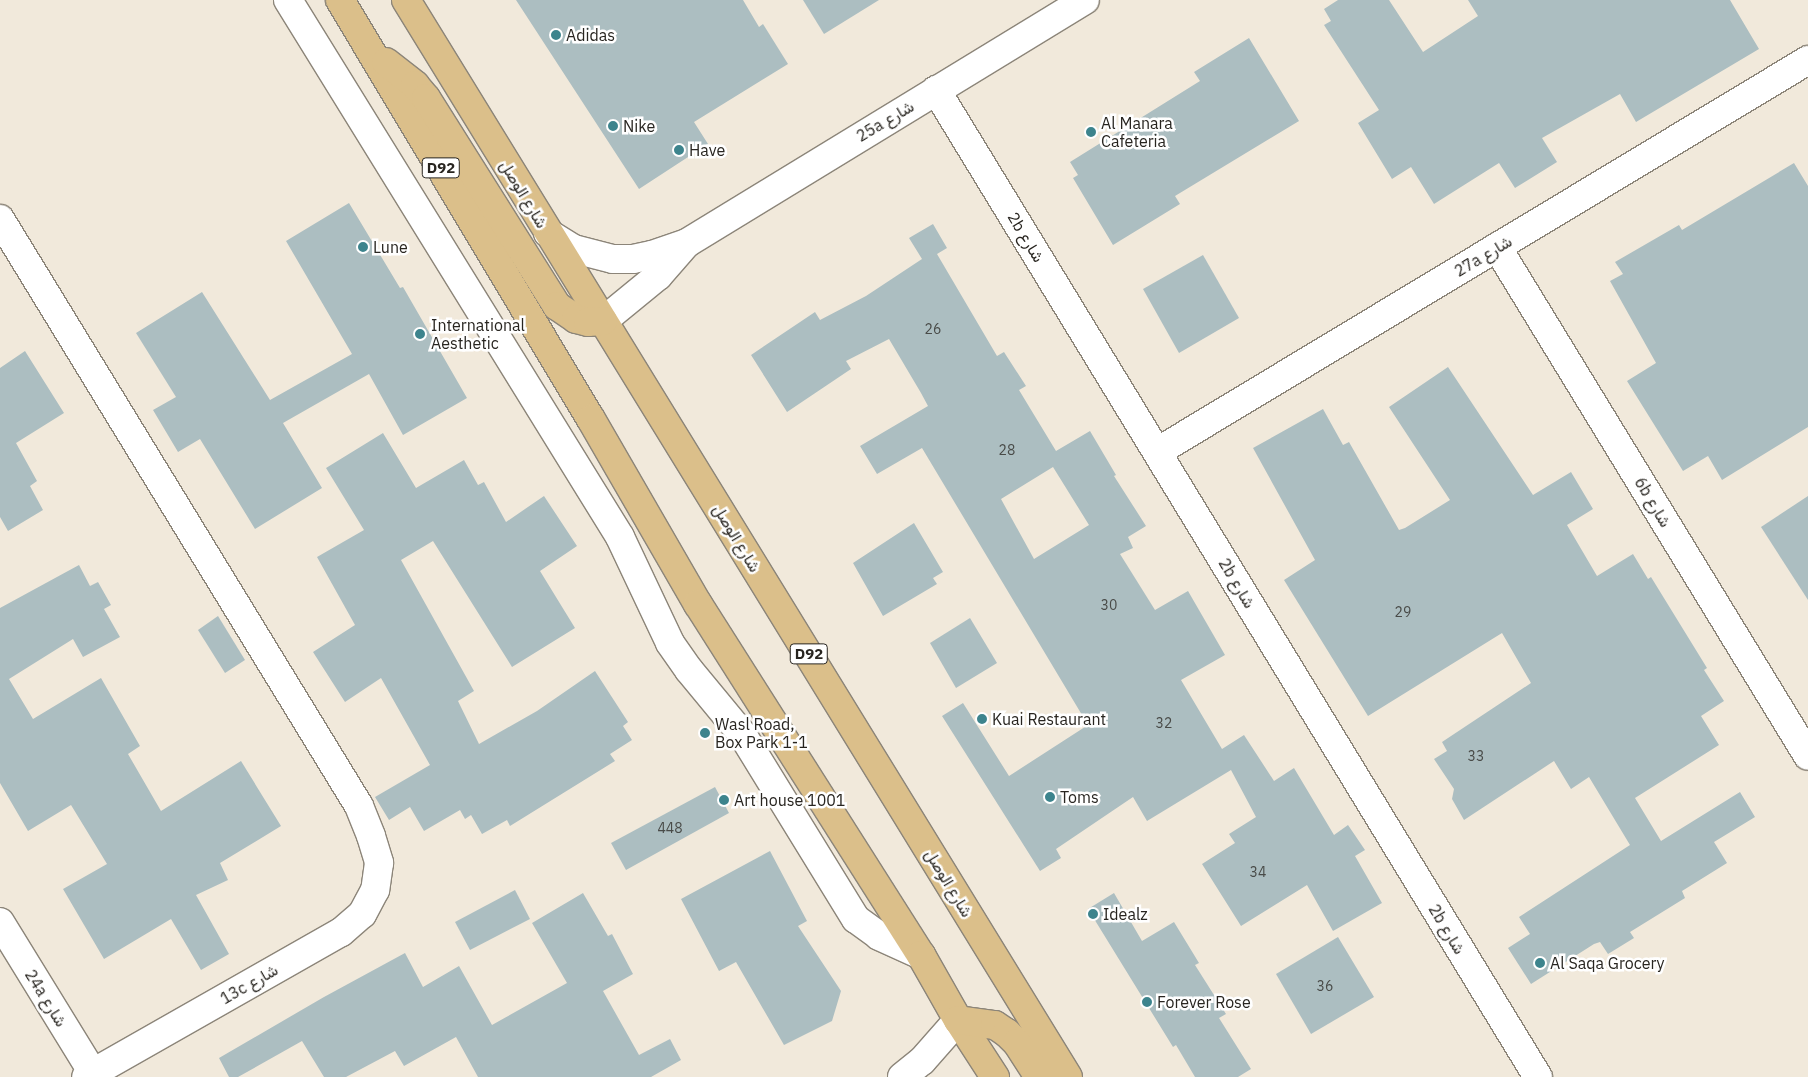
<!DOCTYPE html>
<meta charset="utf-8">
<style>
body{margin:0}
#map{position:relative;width:1808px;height:1077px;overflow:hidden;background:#f1e9db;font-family:"IBM Plex Sans",Vazirmatn,sans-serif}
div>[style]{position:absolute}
.building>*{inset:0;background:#acbec1}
.roads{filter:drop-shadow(1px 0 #8c8579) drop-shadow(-1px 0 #8c8579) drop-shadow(0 1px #8c8579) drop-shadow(0 -1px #8c8579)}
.minor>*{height:28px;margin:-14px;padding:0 14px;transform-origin:14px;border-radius:14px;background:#fff}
.major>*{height:28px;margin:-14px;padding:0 14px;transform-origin:14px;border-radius:14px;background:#dbbf8a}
.dots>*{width:14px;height:14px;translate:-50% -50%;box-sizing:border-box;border:2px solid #fff;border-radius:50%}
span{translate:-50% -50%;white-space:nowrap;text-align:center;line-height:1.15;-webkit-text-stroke:5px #fff;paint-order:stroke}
.number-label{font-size:14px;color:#494b48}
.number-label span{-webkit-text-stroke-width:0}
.shield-label span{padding:1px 4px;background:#fff;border:1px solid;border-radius:4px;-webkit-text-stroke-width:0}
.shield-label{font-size:15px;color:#282520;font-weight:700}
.poi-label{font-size:16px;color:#282520}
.left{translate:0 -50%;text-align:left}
.street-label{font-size:16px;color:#282520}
</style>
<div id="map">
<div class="building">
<div style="clip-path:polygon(516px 0,743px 0,759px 27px,763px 24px,788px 64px,694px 122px,708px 144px,639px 189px)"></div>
<div style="clip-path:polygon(803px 0,879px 0,824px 34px)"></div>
<div style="clip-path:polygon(1338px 0,1389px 0,1423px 52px,1478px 16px,1468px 0,1730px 0,1759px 49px,1636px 122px,1620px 94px,1542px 138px,1557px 162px,1515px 188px,1499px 163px,1434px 204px,1411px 167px,1392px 179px,1358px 123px,1379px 110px,1324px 25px,1331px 21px,1324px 9px)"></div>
<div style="clip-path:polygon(1249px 38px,1299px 121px,1175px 196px,1180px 204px,1113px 245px,1073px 178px,1078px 175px,1070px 162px,1200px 81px,1194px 72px)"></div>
<div style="clip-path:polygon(1794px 163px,1808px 186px,1808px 427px,1722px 480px,1708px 456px,1683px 471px,1627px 381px,1656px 363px,1610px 281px,1623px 274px,1615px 262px,1679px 225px,1682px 230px)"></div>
<div style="clip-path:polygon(349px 203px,400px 288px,403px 287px,467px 398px,403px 435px,369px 374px,283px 423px,322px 488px,255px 529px,200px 439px,178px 452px,153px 410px,176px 397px,136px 333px,202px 292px,270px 400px,352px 354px,286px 241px)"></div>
<div style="clip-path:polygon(evenodd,933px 224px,947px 248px,937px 254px,997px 356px,1004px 352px,1026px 386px,1019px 390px,1056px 451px,1090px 431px,1116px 475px,1114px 476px,1146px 526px,1128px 537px,1133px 548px,1120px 554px,1155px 610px,1188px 591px,1225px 655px,1181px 680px,1222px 749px,1244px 735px,1274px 781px,1294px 768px,1334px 835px,1348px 825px,1365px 850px,1355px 856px,1382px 903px,1333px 931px,1307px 885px,1241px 926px,1202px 864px,1235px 843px,1229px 834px,1256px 817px,1231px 770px,1147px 821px,1133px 797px,1056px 849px,1061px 858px,1040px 871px,942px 716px,963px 703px,1009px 776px,1088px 725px,922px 448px,877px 474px,860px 446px,928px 406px,921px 393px,889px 339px,846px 361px,851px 369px,787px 412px,751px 355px,815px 312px,820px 320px,866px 296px,922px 259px,909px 238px,933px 224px,1053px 467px,1089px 525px,1034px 559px,1001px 499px,1053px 467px)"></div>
<div style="clip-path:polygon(1203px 255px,1239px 318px,1179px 353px,1143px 289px)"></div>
<div style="clip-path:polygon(25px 351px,64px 413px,16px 443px,37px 481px,30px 486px,43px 510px,8px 531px,0 517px,0 368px)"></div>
<div style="clip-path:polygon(1448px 367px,1533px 495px,1571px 472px,1593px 509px,1567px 525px,1597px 576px,1633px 554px,1648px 579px,1651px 577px,1707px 668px,1704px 670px,1724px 701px,1701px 716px,1719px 745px,1635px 798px,1661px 841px,1740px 792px,1755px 817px,1714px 842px,1727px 863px,1682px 891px,1685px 898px,1630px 932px,1634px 938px,1608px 954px,1600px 942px,1594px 944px,1531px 984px,1508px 948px,1530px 934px,1519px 917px,1630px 845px,1589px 777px,1571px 789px,1554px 761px,1464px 820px,1452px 799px,1454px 789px,1434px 759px,1447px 751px,1442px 742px,1531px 683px,1502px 633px,1368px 716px,1284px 580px,1315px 560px,1253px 448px,1323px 409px,1343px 445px,1349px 442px,1399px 530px,1405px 528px,1450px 500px,1389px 407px)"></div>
<div style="clip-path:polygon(383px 433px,416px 488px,464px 460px,478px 485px,484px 482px,506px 522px,544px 496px,577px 546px,540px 571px,575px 628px,512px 667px,433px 541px,401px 560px,474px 691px,458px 701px,479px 744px,537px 711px,595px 671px,628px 722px,623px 726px,632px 740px,610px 754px,615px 761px,510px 826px,507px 820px,482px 834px,471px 815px,465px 819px,460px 810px,424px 831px,410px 807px,389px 820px,375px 797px,430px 765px,381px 678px,345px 702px,313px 652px,355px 625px,317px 557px,364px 530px,326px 468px)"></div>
<div style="clip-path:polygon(1808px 496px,1808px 600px,1761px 527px)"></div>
<div style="clip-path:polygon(914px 523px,943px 572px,933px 578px,937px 584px,883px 616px,853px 563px)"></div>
<div style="clip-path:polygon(79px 565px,90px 586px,98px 582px,111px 605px,104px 609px,120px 637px,83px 657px,73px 639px,9px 679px,33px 719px,101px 678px,140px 746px,128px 754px,161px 811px,241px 761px,281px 826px,220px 863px,228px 880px,196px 895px,229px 954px,201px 970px,171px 919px,104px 959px,63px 889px,107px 864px,71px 805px,28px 831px,0 783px,0 608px)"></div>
<div style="clip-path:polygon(218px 616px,245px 660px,225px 673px,198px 630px)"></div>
<div style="clip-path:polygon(970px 618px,997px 663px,956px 688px,930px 643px)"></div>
<div style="clip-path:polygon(715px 787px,729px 813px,626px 870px,611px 843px)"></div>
<div style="clip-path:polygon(770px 851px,807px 921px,798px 926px,841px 991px,832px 1021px,784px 1045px,736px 962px,719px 971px,681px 899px)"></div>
<div style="clip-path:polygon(515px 890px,530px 919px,470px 950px,455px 922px)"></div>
<div style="clip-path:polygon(583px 893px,608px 936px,612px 934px,633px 974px,603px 991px,639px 1055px,670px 1039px,681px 1060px,651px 1077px,478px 1077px,456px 1037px,404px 1066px,395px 1051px,346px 1077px,324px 1077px,302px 1041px,238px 1077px,229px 1077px,219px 1058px,324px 997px,405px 953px,423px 987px,459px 966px,492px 1025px,567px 983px,532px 923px)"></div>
<div style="clip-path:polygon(1114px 893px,1142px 941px,1174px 922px,1199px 963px,1195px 965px,1226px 1014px,1219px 1018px,1251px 1069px,1238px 1077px,1195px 1077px,1176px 1045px,1173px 1047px,1088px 909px)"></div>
<div style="clip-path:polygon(1338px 937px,1374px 997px,1311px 1034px,1276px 974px)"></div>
</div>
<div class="roads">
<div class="minor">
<div style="left:288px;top:0;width:631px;rotate:58.27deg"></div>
<div style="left:620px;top:537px;width:117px;rotate:64.7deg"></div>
<div style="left:670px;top:643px;width:33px;rotate:55deg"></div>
<div style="left:689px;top:670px;width:83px;rotate:50.4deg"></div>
<div style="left:742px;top:734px;width:217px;rotate:58.4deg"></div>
<div style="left:856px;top:919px;width:29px;rotate:36deg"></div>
<div style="left:879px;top:936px;width:46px;rotate:24.3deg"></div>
<div style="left:936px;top:90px;width:1156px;rotate:58.62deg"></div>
<div style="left:0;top:219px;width:688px;rotate:58.55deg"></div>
<div style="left:359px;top:806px;width:32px;rotate:68deg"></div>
<div style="left:371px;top:836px;width:28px;rotate:73deg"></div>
<div style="left:379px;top:863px;width:27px;rotate:98deg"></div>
<div style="left:375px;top:890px;width:27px;rotate:118deg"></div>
<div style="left:362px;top:914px;width:28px;rotate:139deg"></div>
<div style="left:341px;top:932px;width:293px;rotate:150.4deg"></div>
<div style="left:548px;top:233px;width:31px;rotate:32deg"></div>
<div style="left:574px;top:249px;width:40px;rotate:14.4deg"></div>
<div style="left:613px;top:259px;width:20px"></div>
<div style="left:633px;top:259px;width:19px;rotate:-12deg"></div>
<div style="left:652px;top:255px;width:37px;rotate:-19deg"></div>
<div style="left:687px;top:243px;width:466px;rotate:-31.4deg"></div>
<div style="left:1497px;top:247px;width:596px;rotate:58.57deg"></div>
<div style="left:603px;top:321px;width:71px;rotate:-39.3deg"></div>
<div style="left:658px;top:276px;width:43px;rotate:-48.8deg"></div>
<div style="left:1157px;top:452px;width:760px;rotate:-31.05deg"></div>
<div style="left:0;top:922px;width:177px;rotate:58.4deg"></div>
<div style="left:902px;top:1077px;width:26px;rotate:-39deg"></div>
<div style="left:922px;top:1061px;width:55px;rotate:-48.7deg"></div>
</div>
<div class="major">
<div style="left:340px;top:0;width:488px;rotate:59.1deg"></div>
<div style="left:591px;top:419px;width:214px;rotate:60deg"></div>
<div style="left:698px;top:604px;width:416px;rotate:57.6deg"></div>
<div style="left:921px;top:955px;width:75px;rotate:60.4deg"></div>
<div style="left:958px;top:1020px;width:68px;rotate:57deg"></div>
<div style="left:406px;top:0;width:1264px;rotate:58.42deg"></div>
<div style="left:386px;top:62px;width:37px;rotate:38deg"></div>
<div style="left:415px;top:85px;width:17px;rotate:50deg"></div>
<div style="left:426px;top:98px;width:246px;rotate:57.8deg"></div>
<div style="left:557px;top:306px;width:23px;rotate:34deg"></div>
<div style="left:576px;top:319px;width:12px;rotate:14deg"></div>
<div style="left:588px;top:322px;width:15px;rotate:-4deg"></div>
<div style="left:958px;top:1020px;width:37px;rotate:8deg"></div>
<div style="left:995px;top:1025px;width:14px;rotate:34deg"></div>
<div style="left:1007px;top:1033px;width:14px;rotate:45deg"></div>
<div style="left:1017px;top:1043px;width:40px;rotate:57.1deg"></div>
</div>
</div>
<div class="dots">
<div style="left:556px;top:35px;background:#3d848d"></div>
<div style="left:613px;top:126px;background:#3d848d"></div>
<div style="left:1091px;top:132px;background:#3d848d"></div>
<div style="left:679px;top:150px;background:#3d848d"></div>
<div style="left:363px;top:247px;background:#3d848d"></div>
<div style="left:420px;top:334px;background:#3d848d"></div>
<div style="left:982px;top:719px;background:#3d848d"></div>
<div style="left:705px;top:733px;background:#3d848d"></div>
<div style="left:1050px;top:797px;background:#3d848d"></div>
<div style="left:724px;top:800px;background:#3d848d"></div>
<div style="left:1093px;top:914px;background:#3d848d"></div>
<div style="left:1540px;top:963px;background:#3d848d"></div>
<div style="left:1147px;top:1002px;background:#3d848d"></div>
</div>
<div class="number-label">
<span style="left:933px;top:329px">26</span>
<span style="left:1007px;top:450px">28</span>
<span style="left:1109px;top:605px">30</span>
<span style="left:1403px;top:612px">29</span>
<span style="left:1164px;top:723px">32</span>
<span style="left:1476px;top:756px">33</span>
<span style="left:670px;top:828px">448</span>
<span style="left:1258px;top:872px">34</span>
<span style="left:1325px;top:986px">36</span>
</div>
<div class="shield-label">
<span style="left:441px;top:168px">D92</span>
<span style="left:809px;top:654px">D92</span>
</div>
<div class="poi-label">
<span class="left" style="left:566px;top:35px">Adidas</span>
<span class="left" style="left:1101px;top:132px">Al Manara<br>Cafeteria</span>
<span class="left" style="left:623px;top:126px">Nike</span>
<span class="left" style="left:689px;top:150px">Have</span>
<span class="left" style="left:373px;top:247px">Lune</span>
<span class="left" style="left:431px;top:334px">International<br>Aesthetic</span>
<span class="left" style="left:992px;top:719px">Kuai Restaurant</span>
<span class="left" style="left:715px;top:733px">Wasl Road,<br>Box Park 1-1</span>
<span class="left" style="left:1060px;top:797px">Toms</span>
<span class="left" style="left:734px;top:800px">Art house 1001</span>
<span class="left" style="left:1103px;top:914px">Idealz</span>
<span class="left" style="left:1550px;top:963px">Al Saqa Grocery</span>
<span class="left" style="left:1157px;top:1002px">Forever Rose</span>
</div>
<div class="street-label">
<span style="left:885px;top:121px;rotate:-31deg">25a شارع</span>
<span style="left:524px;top:194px;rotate:59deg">شارع الوصل</span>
<span style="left:1026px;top:237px;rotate:59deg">2b شارع</span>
<span style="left:1483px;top:256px;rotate:-31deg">27a شارع</span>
<span style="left:1653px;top:502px;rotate:59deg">6b شارع</span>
<span style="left:737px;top:538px;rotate:59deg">شارع الوصل</span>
<span style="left:1237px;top:583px;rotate:59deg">2b شارع</span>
<span style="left:949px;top:883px;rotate:59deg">شارع الوصل</span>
<span style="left:1447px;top:929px;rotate:59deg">2b شارع</span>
<span style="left:249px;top:984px;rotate:-30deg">13c شارع</span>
<span style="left:46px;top:998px;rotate:58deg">24a شارع</span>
</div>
</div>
